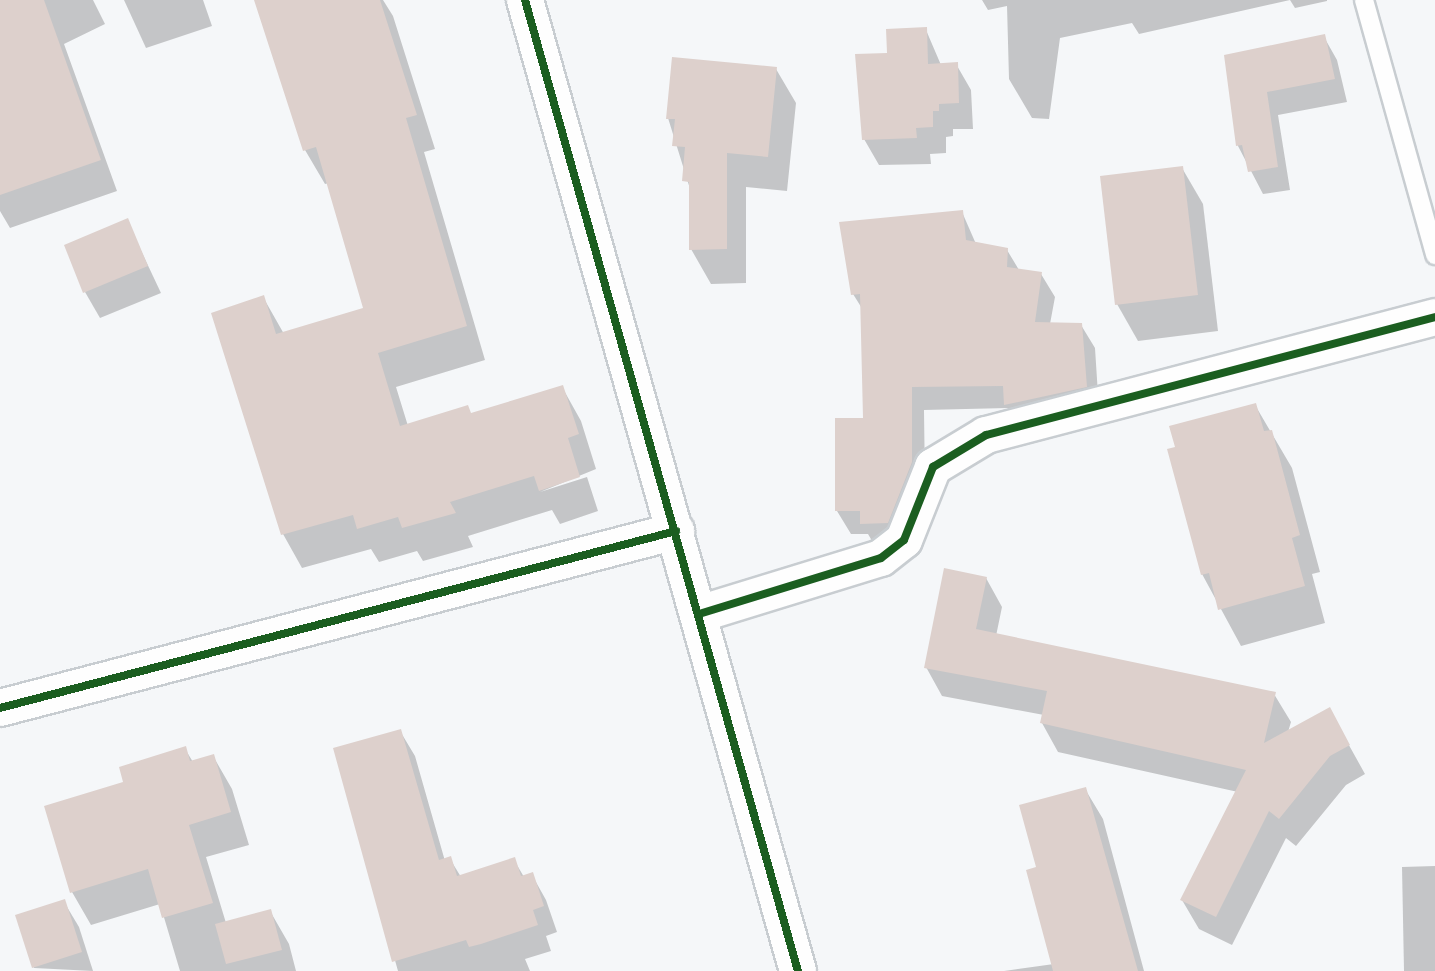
<!DOCTYPE html>
<style>
body{margin:0}
#map{position:relative;width:1435px;height:971px;overflow:hidden;background:#f5f7f9;font-family:"Crimson Pro",serif}
div>[style]{position:absolute}
.shadow>*{inset:0;background:#0003}
.building>*{inset:0;background:#ddd0cc}
.roads{filter:drop-shadow(2px 0 #c8cdd1) drop-shadow(-2px 0 #c8cdd1) drop-shadow(0 2px #c8cdd1) drop-shadow(0 -2px #c8cdd1)}
.service>*{height:18px;margin:-9px;padding:0 9px;transform-origin:9px;border-radius:9px;background:#fefefe}
.minor>*{height:36px;margin:-18px;padding:0 18px;transform-origin:18px;border-radius:18px;background:#fefefe}
.cycleway>*{height:8px;margin:-4px;padding:0 4px;transform-origin:4px;border-radius:4px;background:#1b5e20}
span{translate:-50% -50%;white-space:nowrap;text-align:center;line-height:1.15;-webkit-text-stroke:6px #fff;paint-order:stroke}
</style>
<div id="map">
<div class="shadow">
<div style="clip-path:polygon(0 0,93px 0,105px 24px,64px 44px,117px 191px,10px 228px,0 211px)"></div>
<div style="clip-path:polygon(124px 0,203px 0,212px 26px,146px 48px)"></div>
<div style="clip-path:polygon(318px 0,383px 0,393px 16px,435px 149px,424px 152px,485px 360px,396px 387px,408px 426px,471px 415px,562px 387px,581px 421px,596px 469px,540px 492px,587px 477px,598px 511px,560px 524px,552px 510px,468px 536px,473px 547px,423px 561px,417px 551px,379px 562px,371px 549px,302px 568px,283px 534px,263px 297px,284px 334px,366px 309px,329px 183px,325px 184px,305px 150px)"></div>
<div style="clip-path:polygon(982px 0,1290px 0,1139px 34px,1132px 23px,1060px 38px,1049px 119px,1032px 118px,1009px 79px,1007px 6px,988px 10px)"></div>
<div style="clip-path:polygon(1290px 0,1327px 0,1327px 1px,1295px 8px)"></div>
<div style="clip-path:polygon(926px 30px,941px 65px,956px 64px,971px 90px,973px 129px,953px 129px,953px 136px,946px 137px,946px 153px,930px 154px,931px 164px,879px 165px,864px 139px,889px 54px)"></div>
<div style="clip-path:polygon(1324px 37px,1337px 60px,1347px 102px,1278px 115px,1290px 190px,1263px 194px,1238px 146px,1227px 56px)"></div>
<div style="clip-path:polygon(776px 69px,796px 103px,787px 191px,746px 187px,746px 283px,711px 284px,691px 249px,691px 192px,668px 118px)"></div>
<div style="clip-path:polygon(1182px 168px,1203px 204px,1218px 331px,1138px 341px,1117px 304px)"></div>
<div style="clip-path:polygon(962px 212px,976px 244px,1007px 250px,1019px 270px,1041px 274px,1055px 297px,1050px 324px,1081px 325px,1095px 348px,1099px 410px,1019px 428px,1008px 408px,924px 410px,925px 486px,875px 546px,868px 534px,851px 534px,837px 511px,865px 420px,863px 310px,853px 294px)"></div>
<div style="clip-path:polygon(127px 221px,161px 293px,100px 318px,85px 292px)"></div>
<div style="clip-path:polygon(1255px 405px,1292px 468px,1320px 572px,1312px 574px,1325px 623px,1241px 646px,1202px 574px)"></div>
<div style="clip-path:polygon(986px 578px,1002px 607px,996px 636px,1274px 694px,1291px 722px,1288px 732px,1345px 738px,1365px 774px,1346px 785px,1296px 846px,1286px 838px,1232px 945px,1199px 929px,1182px 900px,1238px 792px,1058px 752px,1042px 723px,1044px 715px,942px 696px,926px 667px)"></div>
<div style="clip-path:polygon(400px 731px,415px 756px,445px 861px,450px 859px,461px 877px,514px 860px,524px 877px,532px 875px,546px 900px,557px 932px,546px 936px,551px 951px,525px 959px,530px 971px,398px 971px,336px 750px)"></div>
<div style="clip-path:polygon(185px 749px,193px 762px,213px 756px,232px 789px,249px 845px,206px 857px,226px 923px,270px 911px,289px 944px,296px 971px,180px 971px,160px 904px,91px 925px,72px 892px,126px 784px)"></div>
<div style="clip-path:polygon(1085px 789px,1103px 819px,1144px 971px,1004px 971px,1054px 964px,1038px 868px)"></div>
<div style="clip-path:polygon(1435px 866px,1435px 971px,1404px 971px,1402px 867px)"></div>
<div style="clip-path:polygon(64px 902px,79px 927px,93px 971px,34px 968px,18px 916px)"></div>
</div>
<div class="building">
<div style="clip-path:polygon(0 0,44px 0,101px 160px,0 195px)"></div>
<div style="clip-path:polygon(254px 0,380px 0,417px 115px,406px 118px,467px 326px,378px 353px,400px 426px,468px 405px,471px 413px,563px 385px,579px 434px,568px 438px,580px 477px,539px 491px,534px 476px,450px 502px,456px 513px,402px 528px,398px 517px,357px 529px,353px 515px,281px 535px,211px 313px,264px 295px,276px 334px,363px 308px,316px 147px,303px 151px)"></div>
<div style="clip-path:polygon(927px 27px,928px 64px,958px 62px,959px 103px,939px 104px,939px 111px,933px 111px,933px 127px,916px 128px,917px 138px,862px 140px,855px 54px,887px 53px,886px 29px)"></div>
<div style="clip-path:polygon(1325px 34px,1335px 79px,1267px 92px,1278px 167px,1248px 172px,1242px 145px,1236px 146px,1224px 55px)"></div>
<div style="clip-path:polygon(672px 57px,777px 67px,768px 157px,727px 153px,727px 249px,689px 250px,689px 182px,682px 181px,685px 147px,672px 146px,675px 119px,666px 119px)"></div>
<div style="clip-path:polygon(1183px 166px,1198px 295px,1115px 305px,1100px 176px)"></div>
<div style="clip-path:polygon(963px 210px,966px 240px,1008px 248px,1007px 267px,1042px 272px,1035px 322px,1082px 323px,1087px 387px,1004px 405px,1003px 386px,912px 387px,912px 462px,888px 523px,860px 524px,860px 511px,835px 511px,835px 418px,863px 418px,860px 294px,851px 295px,839px 222px)"></div>
<div style="clip-path:polygon(128px 218px,148px 266px,83px 293px,64px 245px)"></div>
<div style="clip-path:polygon(1256px 403px,1264px 431px,1272px 430px,1300px 535px,1292px 538px,1305px 586px,1218px 610px,1209px 573px,1201px 575px,1167px 449px,1175px 447px,1169px 426px)"></div>
<div style="clip-path:polygon(944px 568px,987px 577px,976px 629px,1276px 692px,1264px 743px,1330px 707px,1350px 745px,1330px 756px,1279px 819px,1269px 811px,1216px 917px,1180px 900px,1246px 770px,1040px 723px,1047px 691px,924px 668px)"></div>
<div style="clip-path:polygon(401px 729px,439px 860px,451px 856px,457px 876px,515px 857px,521px 876px,533px 872px,544px 906px,533px 910px,538px 925px,481px 944px,469px 947px,466px 940px,392px 962px,333px 748px)"></div>
<div style="clip-path:polygon(186px 746px,190px 761px,214px 754px,231px 812px,189px 825px,213px 903px,162px 918px,148px 869px,70px 893px,44px 806px,123px 782px,119px 767px)"></div>
<div style="clip-path:polygon(1086px 787px,1138px 971px,1053px 971px,1026px 870px,1036px 867px,1019px 805px)"></div>
<div style="clip-path:polygon(65px 899px,82px 952px,32px 968px,15px 915px)"></div>
<div style="clip-path:polygon(271px 909px,282px 950px,226px 964px,215px 924px)"></div>
</div>
<div class="roads">
<div class="service">
<div style="left:1364px;top:0;width:265px;rotate:74.4deg"></div>
</div>
<div class="minor">
<div style="left:525px;top:0;width:1009px;rotate:74.3deg"></div>
<div style="left:699px;top:614px;width:190px;rotate:-17.1deg"></div>
<div style="left:881px;top:558px;width:29px;rotate:-38deg"></div>
<div style="left:904px;top:540px;width:79px;rotate:-68.3deg"></div>
<div style="left:933px;top:467px;width:62px;rotate:-31.1deg"></div>
<div style="left:986px;top:435px;width:464px;rotate:-14.7deg"></div>
<div style="left:0;top:708px;width:699px;rotate:-14.67deg"></div>
</div>
</div>
<div class="cycleway">
<div style="left:525px;top:0;width:1009px;rotate:74.3deg"></div>
<div style="left:699px;top:614px;width:190px;rotate:-17.1deg"></div>
<div style="left:881px;top:558px;width:29px;rotate:-38deg"></div>
<div style="left:904px;top:540px;width:79px;rotate:-68.3deg"></div>
<div style="left:933px;top:467px;width:62px;rotate:-31.1deg"></div>
<div style="left:986px;top:435px;width:464px;rotate:-14.7deg"></div>
<div style="left:0;top:708px;width:699px;rotate:-14.67deg"></div>
</div>
</div>
